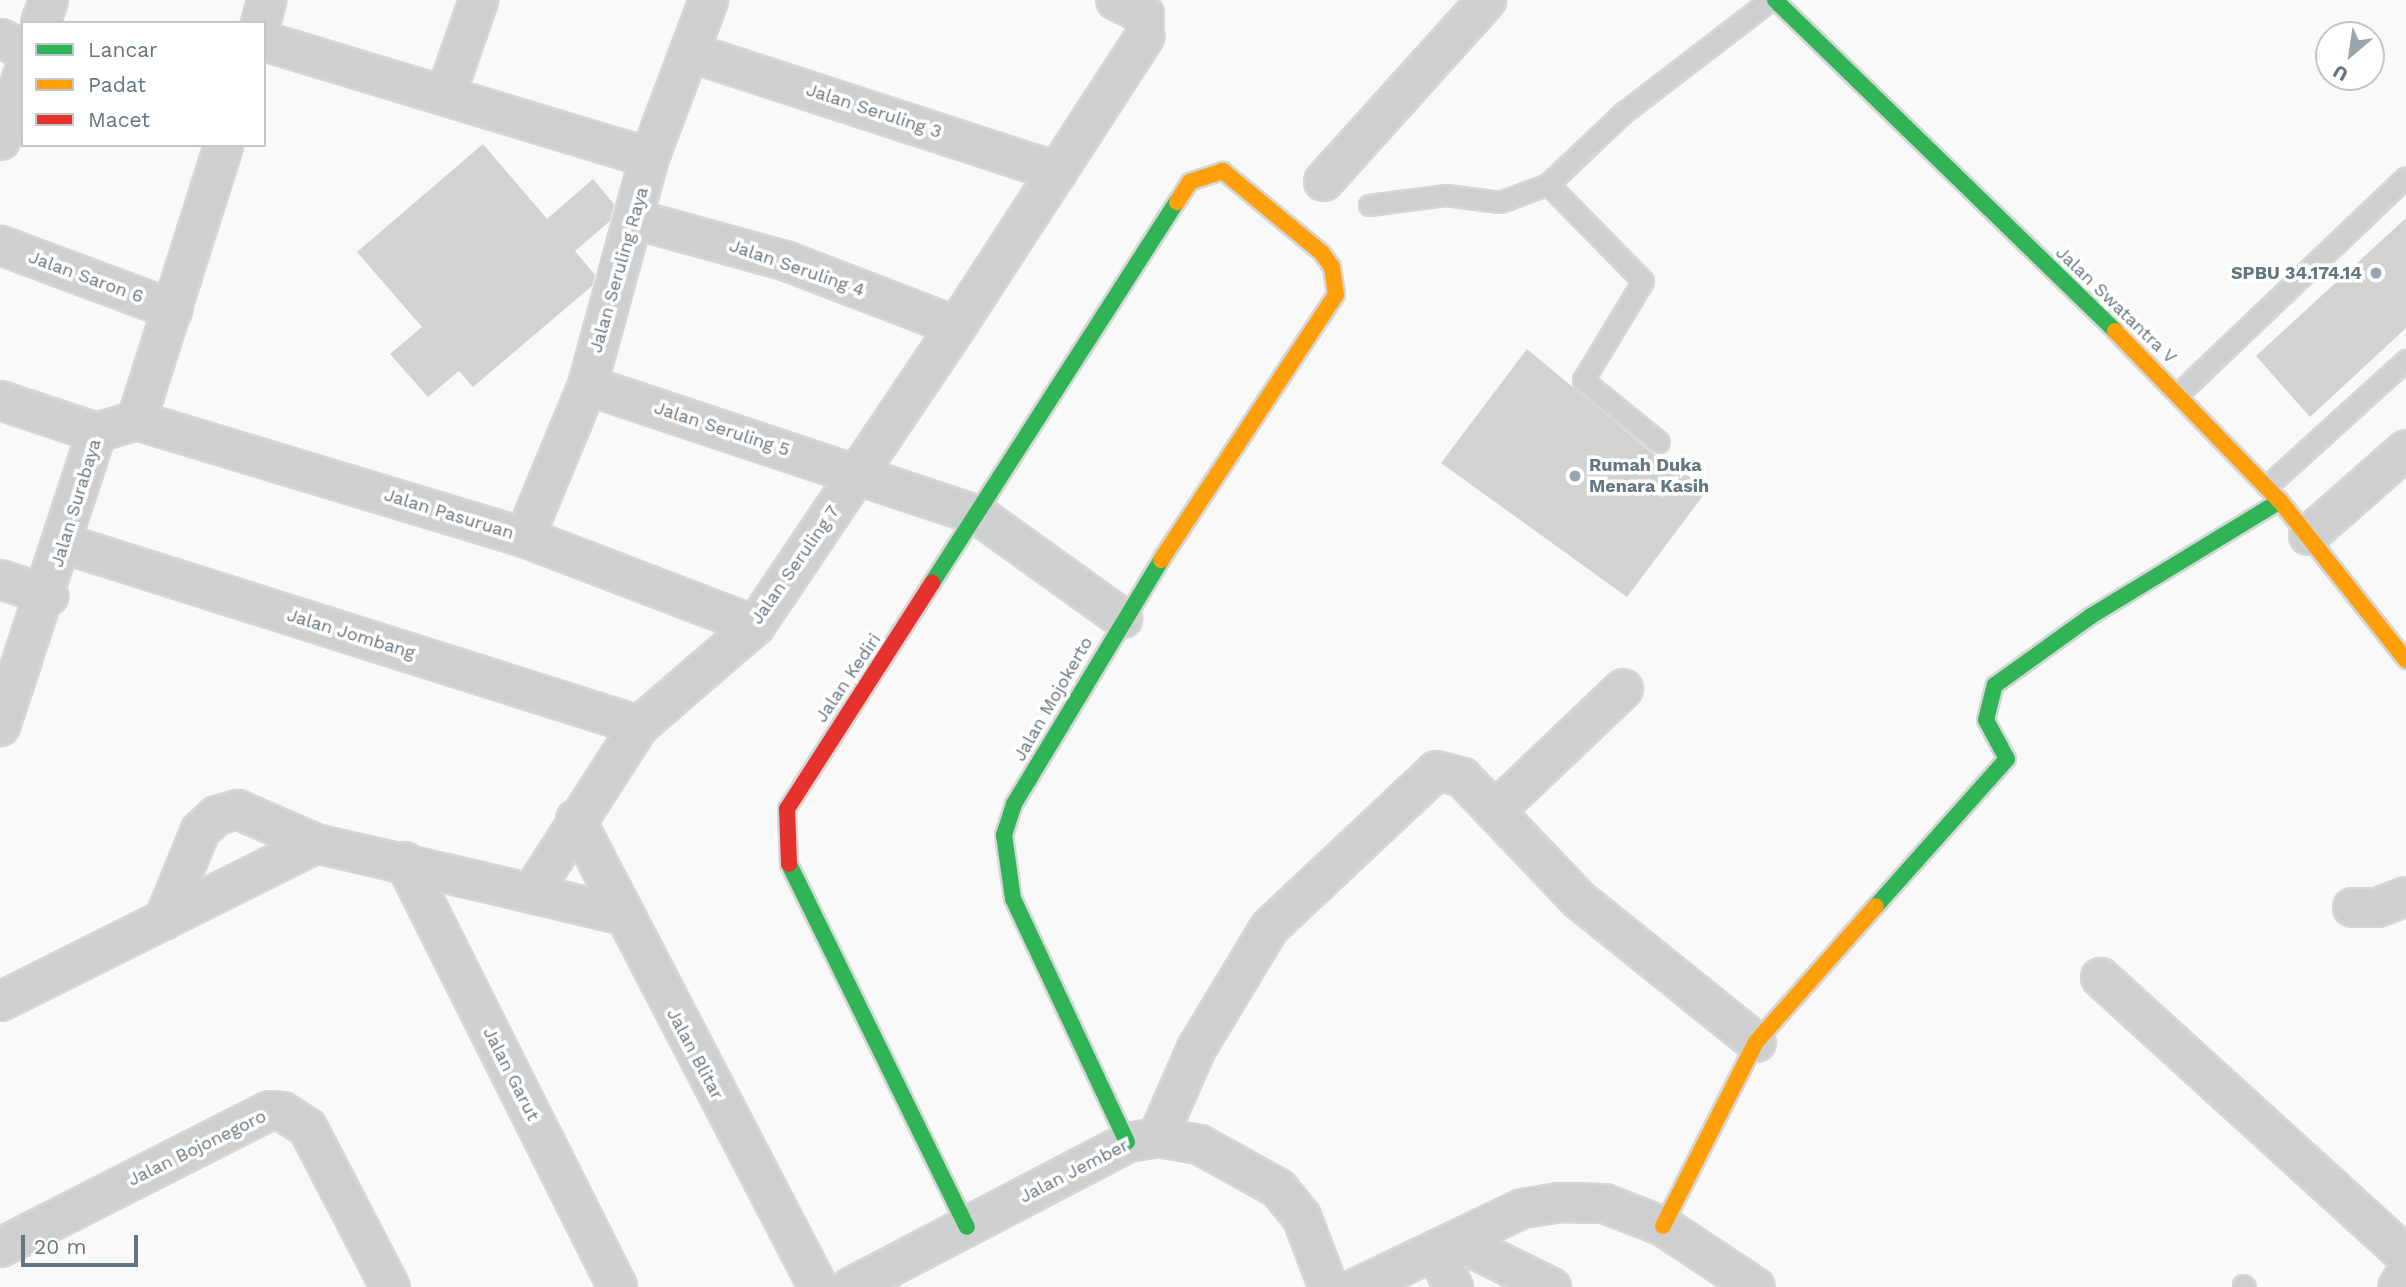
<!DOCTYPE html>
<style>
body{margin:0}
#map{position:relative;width:2406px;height:1287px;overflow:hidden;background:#f9f9f9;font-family:"Work Sans",sans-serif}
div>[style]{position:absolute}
.building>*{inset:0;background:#d0d2d3}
.roads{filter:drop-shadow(2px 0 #d5d6d7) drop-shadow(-2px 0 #d5d6d7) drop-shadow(0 2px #d5d6d7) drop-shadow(0 -2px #d5d6d7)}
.lane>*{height:19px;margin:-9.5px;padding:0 9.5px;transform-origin:9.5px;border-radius:9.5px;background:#cecfd0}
.street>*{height:37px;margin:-18.5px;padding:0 18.5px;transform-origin:18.5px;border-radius:18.5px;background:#cecfd0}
.fast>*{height:16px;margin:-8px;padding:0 8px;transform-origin:8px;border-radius:8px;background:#30b455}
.slow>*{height:16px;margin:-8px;padding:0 8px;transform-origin:8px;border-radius:8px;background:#ff9f0a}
.jam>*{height:16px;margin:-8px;padding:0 8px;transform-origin:8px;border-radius:8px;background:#e5322d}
.dots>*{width:19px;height:19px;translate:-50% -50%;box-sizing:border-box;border:4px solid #fff;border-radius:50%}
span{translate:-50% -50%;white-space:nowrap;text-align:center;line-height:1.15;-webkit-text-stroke:7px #fff;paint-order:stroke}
.street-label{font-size:18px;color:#657683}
.poi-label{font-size:18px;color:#657683;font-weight:700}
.right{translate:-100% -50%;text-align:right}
.left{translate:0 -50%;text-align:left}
.legend{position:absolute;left:21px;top:21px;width:245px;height:126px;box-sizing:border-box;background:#fff;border:2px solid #c1c8cd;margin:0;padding:9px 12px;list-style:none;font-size:21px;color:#657683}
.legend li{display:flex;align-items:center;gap:14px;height:35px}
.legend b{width:35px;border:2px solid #c1c8cd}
.north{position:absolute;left:2315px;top:21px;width:70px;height:70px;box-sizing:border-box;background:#fff;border:2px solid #c1c8cd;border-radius:50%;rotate:209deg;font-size:19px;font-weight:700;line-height:28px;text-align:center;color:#657683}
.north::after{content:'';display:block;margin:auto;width:24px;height:32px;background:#99a4ac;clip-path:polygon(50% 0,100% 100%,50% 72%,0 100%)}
.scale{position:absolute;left:21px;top:1235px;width:117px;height:32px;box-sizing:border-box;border:4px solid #657683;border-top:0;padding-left:9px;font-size:21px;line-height:24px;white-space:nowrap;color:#657683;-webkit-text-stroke:5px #fff;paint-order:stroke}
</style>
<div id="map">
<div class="building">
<div style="clip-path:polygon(483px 144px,547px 219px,593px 179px,614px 204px,610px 221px,575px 251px,595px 275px,592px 286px,473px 387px,459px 371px,428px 397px,390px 354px,422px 327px,357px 252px)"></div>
<div style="clip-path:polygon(2406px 218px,2406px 328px,2310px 417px,2256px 356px)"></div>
<div style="clip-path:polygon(1527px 349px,1651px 452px,1708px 489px,1627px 597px,1441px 463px)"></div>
</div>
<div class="roads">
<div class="lane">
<div style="left:1548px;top:184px;width:136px;rotate:45.6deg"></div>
<div style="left:1643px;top:281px;width:116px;rotate:121.2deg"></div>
<div style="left:1583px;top:380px;width:98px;rotate:39.2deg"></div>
<div style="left:1369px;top:205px;width:78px;rotate:-7.4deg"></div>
<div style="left:1446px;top:195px;width:54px;rotate:7.4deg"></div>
<div style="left:1500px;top:202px;width:51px;rotate:-20.6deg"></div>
<div style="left:1548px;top:184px;width:103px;rotate:-43.4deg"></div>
<div style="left:1623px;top:113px;width:185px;rotate:-37.5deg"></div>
<div style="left:2179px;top:393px;width:313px;rotate:-43.6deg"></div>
<div style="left:2267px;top:486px;width:188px;rotate:-42.2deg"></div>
<div style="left:2243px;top:1285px;width:3px;rotate:45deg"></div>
</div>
<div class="street">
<div style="left:40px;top:23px;width:24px;rotate:-71deg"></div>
<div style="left:260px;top:23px;width:24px;rotate:-75deg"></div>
<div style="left:0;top:38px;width:25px;rotate:26deg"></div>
<div style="left:264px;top:41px;width:402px;rotate:16.8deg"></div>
<div style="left:690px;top:52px;width:386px;rotate:18deg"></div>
<div style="left:445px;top:95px;width:101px;rotate:-70.8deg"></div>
<div style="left:0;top:140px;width:71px;rotate:-71.1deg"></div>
<div style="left:1323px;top:181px;width:244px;rotate:-48deg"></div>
<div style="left:635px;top:219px;width:158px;rotate:15.4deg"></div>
<div style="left:787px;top:261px;width:181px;rotate:21deg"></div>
<div style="left:0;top:245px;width:184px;rotate:20.4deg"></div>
<div style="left:587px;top:385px;width:414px;rotate:18.4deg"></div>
<div style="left:980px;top:516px;width:175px;rotate:35.7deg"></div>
<div style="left:0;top:400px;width:101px;rotate:18.4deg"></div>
<div style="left:136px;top:420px;width:405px;rotate:16.8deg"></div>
<div style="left:524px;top:537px;width:247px;rotate:20.9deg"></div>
<div style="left:2308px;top:535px;width:130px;rotate:-41.3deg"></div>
<div style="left:524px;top:537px;width:165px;rotate:-67.5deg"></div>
<div style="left:587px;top:385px;width:236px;rotate:-74.8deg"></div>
<div style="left:649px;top:157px;width:168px;rotate:-69.4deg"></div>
<div style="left:63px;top:543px;width:604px;rotate:17.54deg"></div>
<div style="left:0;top:579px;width:51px;rotate:18.4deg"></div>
<div style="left:0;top:726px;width:309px;rotate:-71.9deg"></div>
<div style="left:96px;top:432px;width:42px;rotate:-16.7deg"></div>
<div style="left:136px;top:420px;width:288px;rotate:-72.4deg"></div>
<div style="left:1494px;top:811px;width:178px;rotate:-43.6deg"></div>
<div style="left:575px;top:819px;width:527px;rotate:62.56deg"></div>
<div style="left:404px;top:861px;width:476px;rotate:63.4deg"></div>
<div style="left:531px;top:893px;width:95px;rotate:13.4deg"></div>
<div style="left:2352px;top:907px;width:25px"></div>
<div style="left:2377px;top:907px;width:31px;rotate:-21deg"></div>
<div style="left:163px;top:920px;width:97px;rotate:-67.7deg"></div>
<div style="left:200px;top:830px;width:22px;rotate:-43deg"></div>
<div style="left:216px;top:815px;width:22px;rotate:-16deg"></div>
<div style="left:237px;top:809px;width:85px;rotate:23.6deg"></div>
<div style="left:315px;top:843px;width:222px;rotate:13deg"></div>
<div style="left:531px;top:893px;width:200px;rotate:-57.3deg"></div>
<div style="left:639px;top:725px;width:153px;rotate:-40.8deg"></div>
<div style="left:755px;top:625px;width:360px;rotate:-56.1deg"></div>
<div style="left:956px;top:326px;width:346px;rotate:-57deg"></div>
<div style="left:1144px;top:36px;width:22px;rotate:-90deg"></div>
<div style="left:1144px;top:14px;width:32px;rotate:-154deg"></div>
<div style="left:2100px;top:977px;width:413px;rotate:42.3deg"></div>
<div style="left:0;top:1001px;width:352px;rotate:-26.6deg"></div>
<div style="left:1157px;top:1137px;width:97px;rotate:-66.3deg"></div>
<div style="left:1196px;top:1048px;width:141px;rotate:-58.9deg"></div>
<div style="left:1269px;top:927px;width:229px;rotate:-43.2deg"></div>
<div style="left:1436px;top:770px;width:27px;rotate:15deg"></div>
<div style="left:1462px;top:777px;width:168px;rotate:46.4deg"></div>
<div style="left:1578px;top:899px;width:228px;rotate:38.8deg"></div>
<div style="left:1458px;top:1241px;width:104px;rotate:26.3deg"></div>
<div style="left:0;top:1247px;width:302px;rotate:-27deg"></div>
<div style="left:269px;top:1110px;width:13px;rotate:4deg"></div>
<div style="left:282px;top:1111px;width:30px;rotate:33deg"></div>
<div style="left:307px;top:1127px;width:180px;rotate:62.6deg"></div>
<div style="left:1435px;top:1250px;width:41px;rotate:64.1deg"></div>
<div style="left:850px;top:1287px;width:313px;rotate:-27.6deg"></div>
<div style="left:1127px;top:1142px;width:30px;rotate:-9deg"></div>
<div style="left:1157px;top:1137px;width:43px;rotate:9.5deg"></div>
<div style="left:1199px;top:1144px;width:90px;rotate:29.1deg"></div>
<div style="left:1278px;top:1188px;width:36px;rotate:51deg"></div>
<div style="left:1301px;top:1216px;width:76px;rotate:69.2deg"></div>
<div style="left:1357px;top:1287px;width:183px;rotate:-25.6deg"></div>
<div style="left:1522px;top:1208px;width:36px;rotate:-9deg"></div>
<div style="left:1558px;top:1202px;width:46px;rotate:1.2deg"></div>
<div style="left:1604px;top:1203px;width:63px;rotate:21.3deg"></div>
<div style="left:1663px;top:1226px;width:110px;rotate:33.5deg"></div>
<div style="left:2397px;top:1287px;width:17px;rotate:-59deg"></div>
</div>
<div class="fast">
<div style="left:1775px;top:0;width:475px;rotate:44.2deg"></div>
<div style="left:932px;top:583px;width:453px;rotate:-57.3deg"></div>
<div style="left:789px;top:864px;width:404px;rotate:63.9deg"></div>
<div style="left:1876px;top:906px;width:197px;rotate:-48.3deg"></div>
<div style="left:2007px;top:759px;width:44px;rotate:-118.3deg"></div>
<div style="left:1986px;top:720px;width:36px;rotate:-76deg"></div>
<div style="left:1995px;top:685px;width:118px;rotate:-35.7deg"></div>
<div style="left:2091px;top:616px;width:221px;rotate:-31.3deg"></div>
<div style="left:1127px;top:1142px;width:268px;rotate:-115.1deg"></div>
<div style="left:1013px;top:899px;width:65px;rotate:-98deg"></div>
<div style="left:1004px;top:835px;width:33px;rotate:-72deg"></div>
<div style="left:1014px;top:804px;width:285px;rotate:-58.9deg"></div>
</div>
<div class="slow">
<div style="left:2115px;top:331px;width:237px;rotate:45.9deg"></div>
<div style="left:2280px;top:501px;width:203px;rotate:51.6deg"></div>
<div style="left:1161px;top:560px;width:318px;rotate:-56.6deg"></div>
<div style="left:1336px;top:295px;width:28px;rotate:-98deg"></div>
<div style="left:1332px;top:267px;width:17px;rotate:-126deg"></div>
<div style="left:1322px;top:253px;width:129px;rotate:-140.4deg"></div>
<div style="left:1223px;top:171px;width:35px;rotate:162deg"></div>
<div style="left:1190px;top:182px;width:24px;rotate:123deg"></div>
<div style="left:1663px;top:1226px;width:206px;rotate:-63.2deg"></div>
<div style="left:1756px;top:1042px;width:181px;rotate:-48.6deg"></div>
</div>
<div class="jam">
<div style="left:789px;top:864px;width:55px;rotate:-92.1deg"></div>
<div style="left:787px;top:809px;width:269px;rotate:-57.3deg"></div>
</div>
</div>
<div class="dots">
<div style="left:2376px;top:273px;background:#99a4ac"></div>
<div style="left:1575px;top:476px;background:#99a4ac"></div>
</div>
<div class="street-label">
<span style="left:874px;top:111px;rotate:18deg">Jalan Seruling 3</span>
<span style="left:797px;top:268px;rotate:19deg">Jalan Seruling 4</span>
<span style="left:619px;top:270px;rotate:-74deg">Jalan Seruling Raya</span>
<span style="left:86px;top:277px;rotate:20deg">Jalan Saron 6</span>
<span style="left:2116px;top:305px;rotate:44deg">Jalan Swatantra V</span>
<span style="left:722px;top:429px;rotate:18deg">Jalan Seruling 5</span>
<span style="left:76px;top:503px;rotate:-73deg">Jalan Surabaya</span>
<span style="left:449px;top:514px;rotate:17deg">Jalan Pasuruan</span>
<span style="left:795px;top:565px;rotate:-55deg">Jalan Seruling 7</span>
<span style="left:351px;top:634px;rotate:17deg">Jalan Jombang</span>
<span style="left:848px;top:678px;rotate:-56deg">Jalan Kediri</span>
<span style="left:1053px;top:699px;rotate:-60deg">Jalan Mojokerto</span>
<span style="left:695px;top:1054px;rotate:62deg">Jalan Blitar</span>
<span style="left:511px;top:1074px;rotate:63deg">Jalan Garut</span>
<span style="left:197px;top:1148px;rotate:-26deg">Jalan Bojonegoro</span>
<span style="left:1074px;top:1171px;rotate:-27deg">Jalan Jember</span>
</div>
<div class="poi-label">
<span class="right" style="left:2362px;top:273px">SPBU 34.174.14</span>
<span class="left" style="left:1589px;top:476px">Rumah Duka<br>Menara Kasih</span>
</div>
<ul class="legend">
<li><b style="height:9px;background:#30b455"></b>Lancar</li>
<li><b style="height:9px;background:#ff9f0a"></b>Padat</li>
<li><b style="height:9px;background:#e5322d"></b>Macet</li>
</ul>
<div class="north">U</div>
<div class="scale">20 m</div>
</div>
